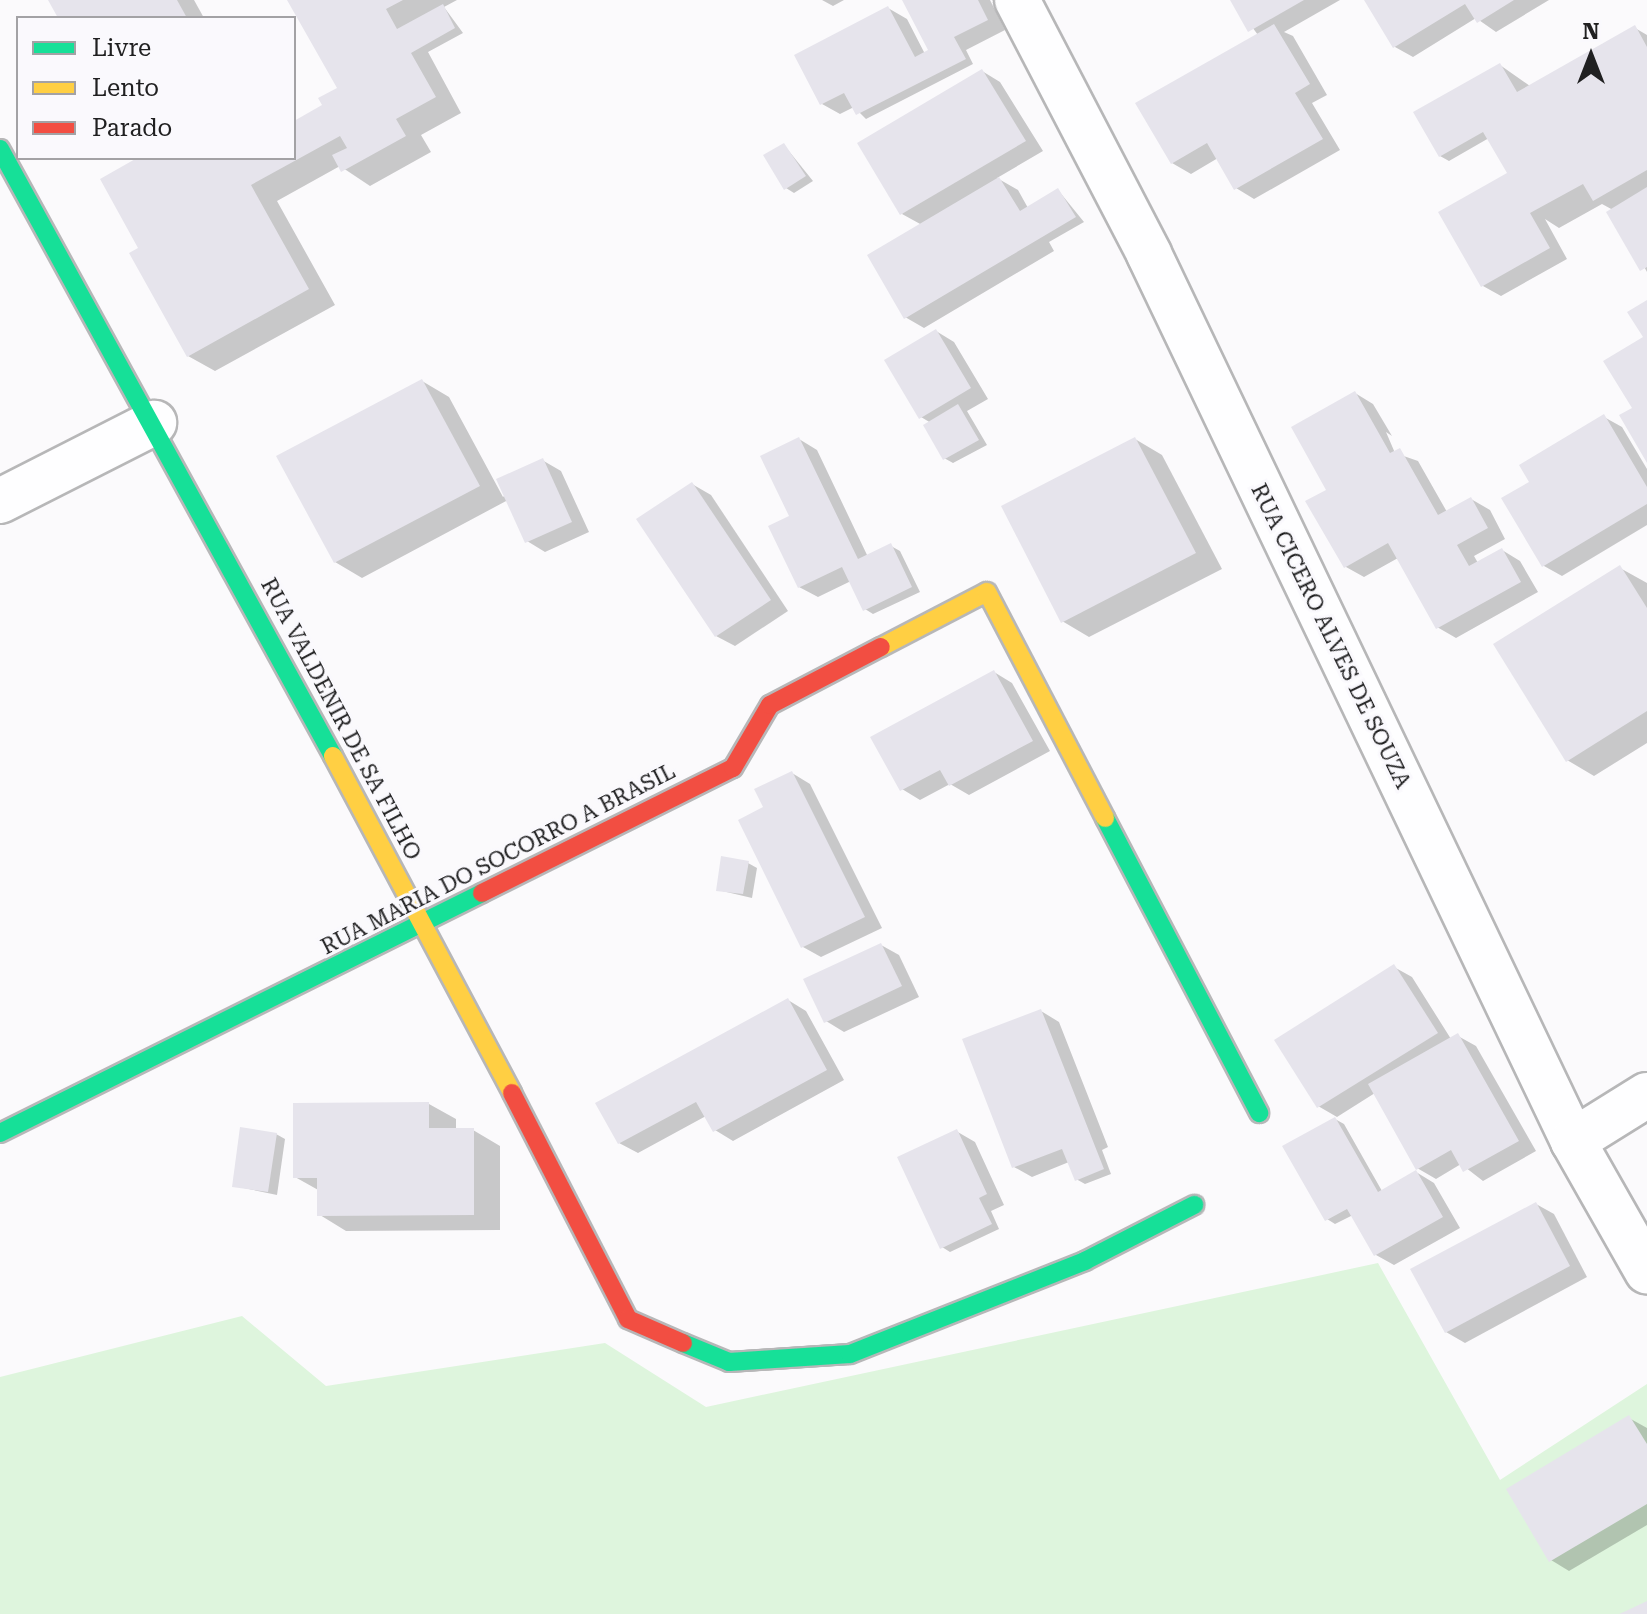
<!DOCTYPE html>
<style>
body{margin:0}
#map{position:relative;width:1647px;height:1614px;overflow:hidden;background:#fbfafc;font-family:"Roboto Serif",serif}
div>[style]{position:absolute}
.green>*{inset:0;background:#def5dd}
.shadow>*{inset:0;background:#0003}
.building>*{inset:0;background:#e6e4ec}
.roads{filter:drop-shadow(2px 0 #b7b7b8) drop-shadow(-2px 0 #b7b7b8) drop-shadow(0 2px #b7b7b8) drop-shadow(0 -2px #b7b7b8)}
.street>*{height:44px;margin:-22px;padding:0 22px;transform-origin:22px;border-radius:22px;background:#fefeff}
.fast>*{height:18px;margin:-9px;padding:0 9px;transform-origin:9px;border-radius:9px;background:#16e098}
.slow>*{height:18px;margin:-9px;padding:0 9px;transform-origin:9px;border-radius:9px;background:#ffcf43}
.jam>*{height:18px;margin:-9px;padding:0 9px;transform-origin:9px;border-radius:9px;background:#f24e42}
span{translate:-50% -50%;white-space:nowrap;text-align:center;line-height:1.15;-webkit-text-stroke:6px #faf9fd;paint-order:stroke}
.street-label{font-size:22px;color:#202021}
.legend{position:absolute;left:16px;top:16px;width:280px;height:144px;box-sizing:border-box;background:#faf9fd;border:2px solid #a3a2a5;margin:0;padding:10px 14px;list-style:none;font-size:24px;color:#202021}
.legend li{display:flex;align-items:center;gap:16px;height:40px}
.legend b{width:40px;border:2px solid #a3a2a5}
.north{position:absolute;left:1551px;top:16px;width:80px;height:80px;-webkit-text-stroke:6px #faf9fd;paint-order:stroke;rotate:0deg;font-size:22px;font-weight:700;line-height:32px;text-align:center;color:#202021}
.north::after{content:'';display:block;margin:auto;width:28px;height:36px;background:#202021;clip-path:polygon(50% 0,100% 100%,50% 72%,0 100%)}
</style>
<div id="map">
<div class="green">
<div style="clip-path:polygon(1378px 1263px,1500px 1480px,1647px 1384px,1647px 1614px,0 1614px,0 1377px,242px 1316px,326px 1386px,605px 1343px,706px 1407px)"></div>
</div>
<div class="shadow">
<div style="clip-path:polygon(50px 0,194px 0,204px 18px,60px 18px)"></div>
<div style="clip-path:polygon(290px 0,457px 0,444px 7px,463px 33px,428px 52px,461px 113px,421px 135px,431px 152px,370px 186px,340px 166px,277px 201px,335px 305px,215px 371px,188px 356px,140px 249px,142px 158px,294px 158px,294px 123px,325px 106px,340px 89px)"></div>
<div style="clip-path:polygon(822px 0,844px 0,833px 6px)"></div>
<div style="clip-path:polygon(905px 0,990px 0,1005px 30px,966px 50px,973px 64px,866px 119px,854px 107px,840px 114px,822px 104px,888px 8px,907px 19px,925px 54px,933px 50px)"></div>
<div style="clip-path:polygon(1232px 0,1340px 0,1284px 32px,1293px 36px,1327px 95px,1312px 103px,1340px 150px,1254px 199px,1236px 188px,1218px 158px,1191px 174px,1172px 163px,1258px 35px)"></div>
<div style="clip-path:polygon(1366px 0,1549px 0,1496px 32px,1476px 18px,1413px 57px,1395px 47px)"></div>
<div style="clip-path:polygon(1635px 28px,1647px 35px,1647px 272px,1613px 210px,1602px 204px,1559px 228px,1545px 219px,1567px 259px,1501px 296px,1483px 286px,1513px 179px,1489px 138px,1449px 161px,1440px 156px,1500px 65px,1530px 86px)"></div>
<div style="clip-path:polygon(982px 71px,1000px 82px,1043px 151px,997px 178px,1018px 190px,1028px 208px,1058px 190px,1084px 222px,1049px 242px,1054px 251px,924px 328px,905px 317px,922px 225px,902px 214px)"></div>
<div style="clip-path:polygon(784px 145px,813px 181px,794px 193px,786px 188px)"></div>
<div style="clip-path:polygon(936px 331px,954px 342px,988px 399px,967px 411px,987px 445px,953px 463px,944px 458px,931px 423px,921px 417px)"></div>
<div style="clip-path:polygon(422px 381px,449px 397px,503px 497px,542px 460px,561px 471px,589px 532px,545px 552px,527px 541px,508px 500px,362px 578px,335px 562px)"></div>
<div style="clip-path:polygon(1355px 393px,1373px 404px,1392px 436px,1386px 432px,1395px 453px,1418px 461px,1447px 512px,1471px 499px,1490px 510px,1505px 539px,1474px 556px,1478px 563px,1502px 550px,1520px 561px,1538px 592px,1456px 638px,1437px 627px,1398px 558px,1364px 577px,1346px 567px,1329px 491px)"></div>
<div style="clip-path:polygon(1604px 417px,1622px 427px,1647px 469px,1647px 525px,1562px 576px,1544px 566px,1532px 482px)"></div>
<div style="clip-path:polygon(799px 439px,817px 450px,868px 557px,891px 546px,900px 551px,920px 592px,873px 614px,865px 609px,851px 581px,818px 597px,799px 587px,791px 517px)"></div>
<div style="clip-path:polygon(1135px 439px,1162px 455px,1222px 569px,1089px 637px,1062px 621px)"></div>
<div style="clip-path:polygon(692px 484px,711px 495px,788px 611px,735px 646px,716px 636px)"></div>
<div style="clip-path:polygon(1620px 568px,1647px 583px,1647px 743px,1594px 776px,1567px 760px)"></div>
<div style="clip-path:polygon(994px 672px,1012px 683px,1050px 751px,969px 795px,950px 784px,920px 800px,902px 789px)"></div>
<div style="clip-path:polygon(792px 773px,810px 784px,882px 928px,821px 957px,803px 947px)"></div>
<div style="clip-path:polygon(748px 863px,757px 868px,752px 898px,718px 890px)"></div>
<div style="clip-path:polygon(881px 945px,899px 955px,919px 997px,844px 1032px,826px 1021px)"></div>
<div style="clip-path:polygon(1394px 967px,1412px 977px,1451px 1039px,1458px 1036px,1476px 1046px,1536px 1151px,1483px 1181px,1461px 1164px,1436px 1179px,1417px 1168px,1375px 1093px,1337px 1117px,1318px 1106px)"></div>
<div style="clip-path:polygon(788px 1000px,806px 1011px,844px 1080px,733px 1141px,715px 1130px,706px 1116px,638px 1153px,619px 1143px)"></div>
<div style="clip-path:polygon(1041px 1011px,1059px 1022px,1108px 1147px,1102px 1150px,1111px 1174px,1085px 1184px,1076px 1179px,1069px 1162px,1032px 1177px,1014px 1167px)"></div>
<div style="clip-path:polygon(429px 1104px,456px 1119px,456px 1130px,473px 1130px,500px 1146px,500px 1230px,346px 1231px,320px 1215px,320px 1191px,295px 1177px)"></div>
<div style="clip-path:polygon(1335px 1119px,1344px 1124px,1382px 1191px,1416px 1172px,1434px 1183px,1460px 1228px,1394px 1265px,1376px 1255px,1353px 1215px,1335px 1224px,1327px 1219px)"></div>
<div style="clip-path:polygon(956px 1131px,975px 1142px,1004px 1205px,991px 1211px,999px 1229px,950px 1252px,942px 1247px)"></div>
<div style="clip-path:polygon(276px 1134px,285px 1139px,277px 1195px,234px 1186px)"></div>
<div style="clip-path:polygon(1536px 1204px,1554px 1214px,1587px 1277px,1465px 1343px,1446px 1332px)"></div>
<div style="clip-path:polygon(1629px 1418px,1647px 1428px,1647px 1525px,1569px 1571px,1551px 1560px)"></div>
</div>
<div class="building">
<div style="clip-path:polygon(48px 0,177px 0,187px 18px,58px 18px)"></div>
<div style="clip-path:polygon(287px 0,403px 0,386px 9px,397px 29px,443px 4px,455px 28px,411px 53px,436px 97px,396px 119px,406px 136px,341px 172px,332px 155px,347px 148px,340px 136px,251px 185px,309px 289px,187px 357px,129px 253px,138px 248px,100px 179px,137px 158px,294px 158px,294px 121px,322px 105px,318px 98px,337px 88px)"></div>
<div style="clip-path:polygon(902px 0,978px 0,988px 20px,954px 37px,966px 59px,856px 115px,844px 93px,820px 105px,794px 55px,888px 6px,915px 57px,928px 50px)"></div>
<div style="clip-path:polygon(1230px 0,1304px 0,1248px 32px)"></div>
<div style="clip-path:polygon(1364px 0,1514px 0,1477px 23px,1465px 4px,1393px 48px)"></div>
<div style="clip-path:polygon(1274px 24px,1310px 84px,1295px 93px,1323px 139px,1234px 190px,1207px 143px,1171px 164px,1135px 103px)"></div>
<div style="clip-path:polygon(1635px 25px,1647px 47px,1647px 170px,1593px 201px,1583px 184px,1530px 213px,1550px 248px,1481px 287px,1438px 212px,1507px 173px,1483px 132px,1439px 157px,1413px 112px,1500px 63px,1517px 92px)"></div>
<div style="clip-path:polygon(982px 69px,1026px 141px,900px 215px,857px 143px)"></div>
<div style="clip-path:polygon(784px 143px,806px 176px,784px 190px,763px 155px)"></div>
<div style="clip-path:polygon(999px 177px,1020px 211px,1058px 188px,1076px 217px,904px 319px,867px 255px)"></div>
<div style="clip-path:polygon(1647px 187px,1647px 267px,1640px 271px,1606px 212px)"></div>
<div style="clip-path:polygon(1647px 300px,1647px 463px,1619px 415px,1632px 408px,1603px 361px,1643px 337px,1627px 312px)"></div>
<div style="clip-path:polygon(936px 329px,971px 388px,919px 419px,884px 360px)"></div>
<div style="clip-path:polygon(422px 379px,480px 486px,334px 563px,276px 456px)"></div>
<div style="clip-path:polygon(1355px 391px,1390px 453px,1400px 448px,1438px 515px,1471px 497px,1488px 528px,1457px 545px,1469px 566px,1502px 548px,1521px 582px,1436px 629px,1388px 543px,1344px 568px,1305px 501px,1326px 490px,1291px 427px)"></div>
<div style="clip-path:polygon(958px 404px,979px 440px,943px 460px,923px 425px)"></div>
<div style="clip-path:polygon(1604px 414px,1647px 487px,1647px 504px,1542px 567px,1501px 498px,1529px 482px,1519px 465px)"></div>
<div style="clip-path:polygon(799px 437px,858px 559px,891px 543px,912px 587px,863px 611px,842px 567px,798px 588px,768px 526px,789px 516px,760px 456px)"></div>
<div style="clip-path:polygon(1135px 437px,1196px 553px,1061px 623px,1001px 506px)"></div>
<div style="clip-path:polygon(543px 458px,572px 522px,525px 543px,496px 479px)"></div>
<div style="clip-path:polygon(692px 482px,771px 600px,715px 637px,636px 519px)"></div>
<div style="clip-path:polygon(1620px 565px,1647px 608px,1647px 711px,1566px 762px,1493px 644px)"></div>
<div style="clip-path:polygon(994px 670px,1033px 741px,949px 786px,940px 770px,900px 791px,870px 737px)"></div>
<div style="clip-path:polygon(792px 771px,865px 917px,801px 948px,738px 820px,763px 807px,754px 789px)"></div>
<div style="clip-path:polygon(721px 856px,749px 861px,743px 894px,716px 891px)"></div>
<div style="clip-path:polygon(881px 943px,902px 986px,824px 1023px,803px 979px)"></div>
<div style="clip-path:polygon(1394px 964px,1438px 1033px,1317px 1108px,1274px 1040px)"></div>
<div style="clip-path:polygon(788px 998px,827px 1070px,713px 1132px,696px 1102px,618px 1144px,595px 1103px)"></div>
<div style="clip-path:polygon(1041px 1009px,1104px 1169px,1075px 1181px,1062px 1149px,1012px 1168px,962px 1039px)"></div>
<div style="clip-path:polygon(1458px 1033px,1519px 1141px,1463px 1172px,1451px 1150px,1416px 1170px,1368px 1084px)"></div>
<div style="clip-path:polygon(429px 1102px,429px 1128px,474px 1128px,474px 1215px,317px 1216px,317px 1178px,293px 1178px,293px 1103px)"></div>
<div style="clip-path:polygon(1335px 1117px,1378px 1192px,1416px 1170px,1443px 1217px,1374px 1256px,1347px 1209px,1325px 1221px,1282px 1146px)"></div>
<div style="clip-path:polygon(240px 1127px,277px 1133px,268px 1192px,232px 1187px)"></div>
<div style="clip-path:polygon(957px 1129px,987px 1194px,979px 1198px,992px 1224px,940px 1249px,897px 1157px)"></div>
<div style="clip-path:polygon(1536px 1202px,1570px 1266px,1445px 1333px,1410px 1269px)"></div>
<div style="clip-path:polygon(1629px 1415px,1647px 1444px,1647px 1504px,1549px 1562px,1506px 1489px)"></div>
<div style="clip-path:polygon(1647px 1601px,1647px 1614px,1619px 1614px,1626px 1611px)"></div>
</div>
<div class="roads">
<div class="street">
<div style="left:1017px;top:0;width:286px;rotate:62.5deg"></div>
<div style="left:1149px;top:254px;width:983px;rotate:64.45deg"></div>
<div style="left:1573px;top:1141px;width:150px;rotate:60.4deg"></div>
<div style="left:0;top:501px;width:173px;rotate:-26.9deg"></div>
<div style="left:1573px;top:1141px;width:87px;rotate:-31.9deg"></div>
</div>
<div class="fast">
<div style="left:0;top:149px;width:692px;rotate:61.25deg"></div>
<div style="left:1105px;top:818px;width:333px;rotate:62.4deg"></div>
<div style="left:0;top:1133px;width:538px;rotate:-26.47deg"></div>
<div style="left:683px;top:1343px;width:50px;rotate:22.4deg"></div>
<div style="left:729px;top:1362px;width:121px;rotate:-3.8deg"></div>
<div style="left:850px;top:1354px;width:253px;rotate:-21.6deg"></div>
<div style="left:1085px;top:1261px;width:123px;rotate:-27.2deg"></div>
</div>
<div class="slow">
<div style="left:881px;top:647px;width:119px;rotate:-27.4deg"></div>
<div style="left:987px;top:592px;width:255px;rotate:62.4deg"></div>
<div style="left:333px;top:756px;width:382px;rotate:62deg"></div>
</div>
<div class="jam">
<div style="left:482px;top:893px;width:280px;rotate:-26.5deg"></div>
<div style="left:733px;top:768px;width:73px;rotate:-59.6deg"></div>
<div style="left:770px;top:705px;width:125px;rotate:-27.6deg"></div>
<div style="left:512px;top:1093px;width:254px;rotate:62.8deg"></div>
<div style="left:628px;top:1319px;width:60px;rotate:23.6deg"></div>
</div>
</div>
<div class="street-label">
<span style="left:1331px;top:636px;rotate:64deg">RUA CICERO ALVES DE SOUZA</span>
<span style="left:341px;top:719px;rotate:62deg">RUA VALDENIR DE SA FILHO</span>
<span style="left:498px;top:859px;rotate:-27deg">RUA MARIA DO SOCORRO A BRASIL</span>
</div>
<ul class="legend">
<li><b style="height:10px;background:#16e098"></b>Livre</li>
<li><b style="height:10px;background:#ffcf43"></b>Lento</li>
<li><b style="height:10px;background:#f24e42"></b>Parado</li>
</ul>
<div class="north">N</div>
</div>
